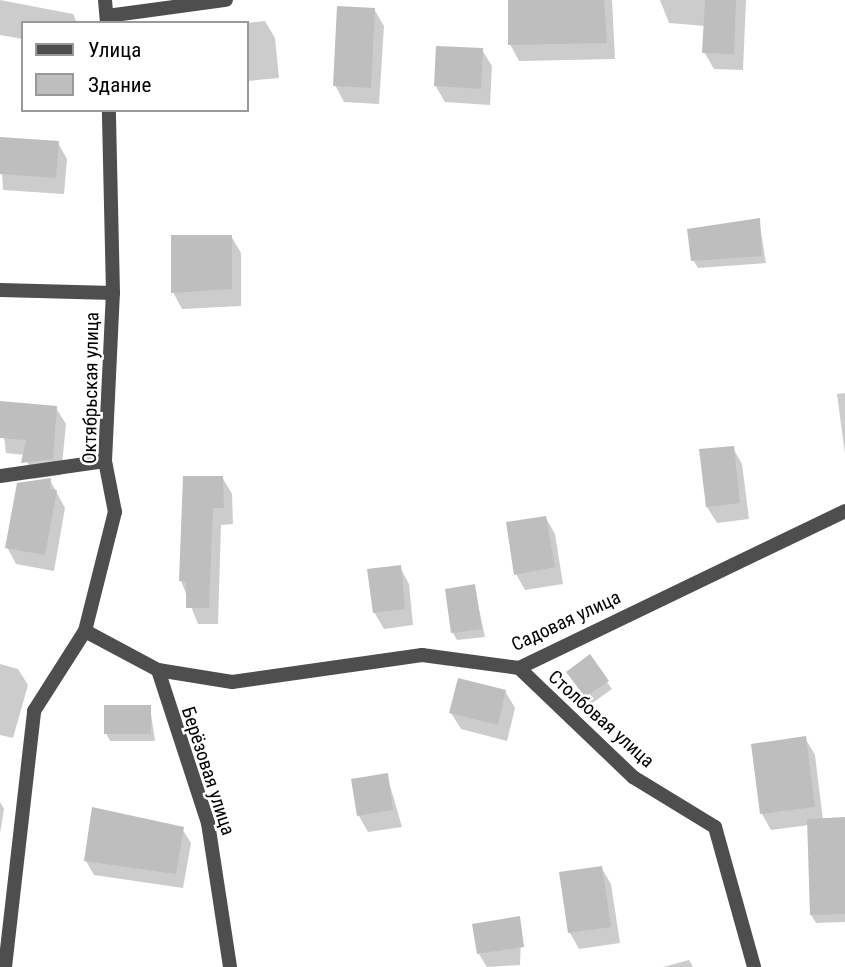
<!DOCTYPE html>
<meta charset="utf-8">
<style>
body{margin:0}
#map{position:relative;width:845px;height:967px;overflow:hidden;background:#fff;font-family:"Roboto Condensed",sans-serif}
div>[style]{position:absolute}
.shadow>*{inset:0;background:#0003}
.building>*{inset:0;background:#bebebe}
.lane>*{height:14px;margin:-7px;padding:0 7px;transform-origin:7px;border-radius:7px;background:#4e4e4e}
.street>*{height:14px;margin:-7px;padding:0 7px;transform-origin:7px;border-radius:7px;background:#4e4e4e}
span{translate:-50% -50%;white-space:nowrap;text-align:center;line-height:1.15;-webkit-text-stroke:5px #fff;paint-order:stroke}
.street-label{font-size:19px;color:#000}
.legend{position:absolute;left:21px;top:21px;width:228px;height:91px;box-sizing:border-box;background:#fff;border:2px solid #999;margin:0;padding:9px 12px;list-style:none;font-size:21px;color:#000}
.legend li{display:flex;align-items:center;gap:14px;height:35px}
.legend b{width:35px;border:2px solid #999}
</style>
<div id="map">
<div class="shadow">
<div style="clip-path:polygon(0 0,73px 14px,77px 23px,23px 23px,23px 39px,0 35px)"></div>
<div style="clip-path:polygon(510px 0,612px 0,615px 59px,519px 61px,510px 44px)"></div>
<div style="clip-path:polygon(660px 0,746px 0,743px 70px,714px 69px,704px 52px,706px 26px,669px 23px)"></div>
<div style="clip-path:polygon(374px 9px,384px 26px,379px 104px,344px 102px,335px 85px)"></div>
<div style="clip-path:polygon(265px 21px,275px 38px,279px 78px,247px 81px,247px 23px)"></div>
<div style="clip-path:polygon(482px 50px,492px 66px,490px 105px,445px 102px,435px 85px)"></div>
<div style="clip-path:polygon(0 138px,58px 143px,67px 159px,64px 194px,3px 190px)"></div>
<div style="clip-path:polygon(759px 220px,766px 263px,698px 268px,693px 260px)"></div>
<div style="clip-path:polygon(231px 236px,241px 253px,241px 306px,182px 309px,173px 292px)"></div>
<div style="clip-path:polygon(845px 393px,845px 454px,837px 394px)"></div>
<div style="clip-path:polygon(0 403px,56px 408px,66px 424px,61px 475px,33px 479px,25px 455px,6px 453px)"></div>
<div style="clip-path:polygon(733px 448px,742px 464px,749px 519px,717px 523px,707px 507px)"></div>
<div style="clip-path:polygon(222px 477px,232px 494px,233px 524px,221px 525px,218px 624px,198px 624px,181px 581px)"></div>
<div style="clip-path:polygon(50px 480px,65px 508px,54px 571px,16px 564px,7px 547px)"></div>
<div style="clip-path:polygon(546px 518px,555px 534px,563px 584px,525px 590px,516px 574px)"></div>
<div style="clip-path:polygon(400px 567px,409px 584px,413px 625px,384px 629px,374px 612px)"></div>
<div style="clip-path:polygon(474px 586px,485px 637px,457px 640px,453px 633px)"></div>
<div style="clip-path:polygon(0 664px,18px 669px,28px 685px,13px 738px,0 735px)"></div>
<div style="clip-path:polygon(573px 680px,607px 682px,612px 689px,591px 704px)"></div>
<div style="clip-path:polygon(505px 691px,515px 708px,507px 741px,461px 729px,451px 713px)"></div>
<div style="clip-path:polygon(150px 707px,155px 741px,110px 741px,106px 733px)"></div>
<div style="clip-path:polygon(805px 738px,815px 755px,823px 820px,845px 819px,845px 922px,816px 923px,811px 915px,809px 825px,771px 830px,762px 814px)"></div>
<div style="clip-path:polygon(387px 775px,402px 827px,368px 832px,359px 816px)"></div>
<div style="clip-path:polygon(0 802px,4px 809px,0 834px)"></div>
<div style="clip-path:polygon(182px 829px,191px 843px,183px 888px,94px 875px,86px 861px)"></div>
<div style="clip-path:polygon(601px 867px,611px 884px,620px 943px,579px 949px,570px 933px,561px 874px)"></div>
<div style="clip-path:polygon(521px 936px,520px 965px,487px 967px,479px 954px)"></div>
<div style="clip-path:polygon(689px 960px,693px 967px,663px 967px)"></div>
</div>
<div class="building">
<div style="clip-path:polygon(508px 0,604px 0,607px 43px,508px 45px)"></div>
<div style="clip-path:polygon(705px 0,736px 0,734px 54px,702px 53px)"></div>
<div style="clip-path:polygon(337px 6px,375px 8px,371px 88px,333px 86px)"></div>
<div style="clip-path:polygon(436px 46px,483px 48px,481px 89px,434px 86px)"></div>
<div style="clip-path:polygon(0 137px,59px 141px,56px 178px,0 174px)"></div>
<div style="clip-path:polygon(760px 218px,762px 256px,691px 261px,687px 229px)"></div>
<div style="clip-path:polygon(171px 235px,232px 235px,232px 289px,171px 293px)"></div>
<div style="clip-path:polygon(0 401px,57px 406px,53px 459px,21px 463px,26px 440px,0 438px)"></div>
<div style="clip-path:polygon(734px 446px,740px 503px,706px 507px,699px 449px)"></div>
<div style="clip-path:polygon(183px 476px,223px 476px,224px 508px,213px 508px,209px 608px,186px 608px,186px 582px,179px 581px)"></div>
<div style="clip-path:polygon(51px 478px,50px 489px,57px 490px,45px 555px,5px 548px,17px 483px)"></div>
<div style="clip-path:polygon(546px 516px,555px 567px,514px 575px,506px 522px)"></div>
<div style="clip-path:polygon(401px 565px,405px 609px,373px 613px,367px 569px)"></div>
<div style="clip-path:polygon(475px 584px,482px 629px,451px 633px,445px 589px)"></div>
<div style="clip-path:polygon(590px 654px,609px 681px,585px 697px,566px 672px)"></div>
<div style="clip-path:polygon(458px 678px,506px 690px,498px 725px,449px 713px)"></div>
<div style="clip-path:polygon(104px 705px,151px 705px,151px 734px,104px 734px)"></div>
<div style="clip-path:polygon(806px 736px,815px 807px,760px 814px,751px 744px)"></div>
<div style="clip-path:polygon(388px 773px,393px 810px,357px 816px,351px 779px)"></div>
<div style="clip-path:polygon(92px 807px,184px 827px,176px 874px,84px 861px)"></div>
<div style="clip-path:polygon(845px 817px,845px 914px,810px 915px,807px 819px)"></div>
<div style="clip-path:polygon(602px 866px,611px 927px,568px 933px,559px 872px)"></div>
<div style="clip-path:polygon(520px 916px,524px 947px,477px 954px,472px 924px)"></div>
</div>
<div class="lane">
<div style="left:107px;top:16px;width:120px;rotate:-7.7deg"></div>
<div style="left:519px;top:668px;width:158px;rotate:43.7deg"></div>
<div style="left:633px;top:777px;width:96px;rotate:31.4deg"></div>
<div style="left:715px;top:827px;width:145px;rotate:74.4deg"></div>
</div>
<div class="street">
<div style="left:105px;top:0;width:23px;rotate:85deg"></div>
<div style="left:0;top:290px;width:113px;rotate:1.5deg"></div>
<div style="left:0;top:476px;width:106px;rotate:-8.1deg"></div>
<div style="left:85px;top:631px;width:83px;rotate:28.1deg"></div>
<div style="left:158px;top:670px;width:75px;rotate:9.2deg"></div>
<div style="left:232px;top:682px;width:192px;rotate:-8.1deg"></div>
<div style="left:422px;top:655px;width:98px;rotate:7.6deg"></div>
<div style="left:519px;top:668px;width:362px;rotate:-25.7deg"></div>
<div style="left:158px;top:670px;width:161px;rotate:71.9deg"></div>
<div style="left:208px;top:823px;width:146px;rotate:81.3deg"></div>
<div style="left:5px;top:967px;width:258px;rotate:-83.5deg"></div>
<div style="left:34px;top:711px;width:95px;rotate:-57.5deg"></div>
<div style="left:85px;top:631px;width:123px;rotate:-75.9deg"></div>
<div style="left:115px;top:512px;width:52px;rotate:-101.1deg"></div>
<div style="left:105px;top:461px;width:168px;rotate:-87.3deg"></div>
<div style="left:113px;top:293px;width:183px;rotate:-91.3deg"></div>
</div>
<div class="street-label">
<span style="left:91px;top:388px;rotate:-89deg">Октябрьская улица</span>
<span style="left:566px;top:621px;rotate:-25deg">Садовая улица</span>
<span style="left:601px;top:719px;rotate:42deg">Столбовая улица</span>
<span style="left:208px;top:771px;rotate:72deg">Берёзовая улица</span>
</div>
<ul class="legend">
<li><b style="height:9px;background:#4e4e4e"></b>Улица</li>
<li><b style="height:19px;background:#bebebe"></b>Здание</li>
</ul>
</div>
